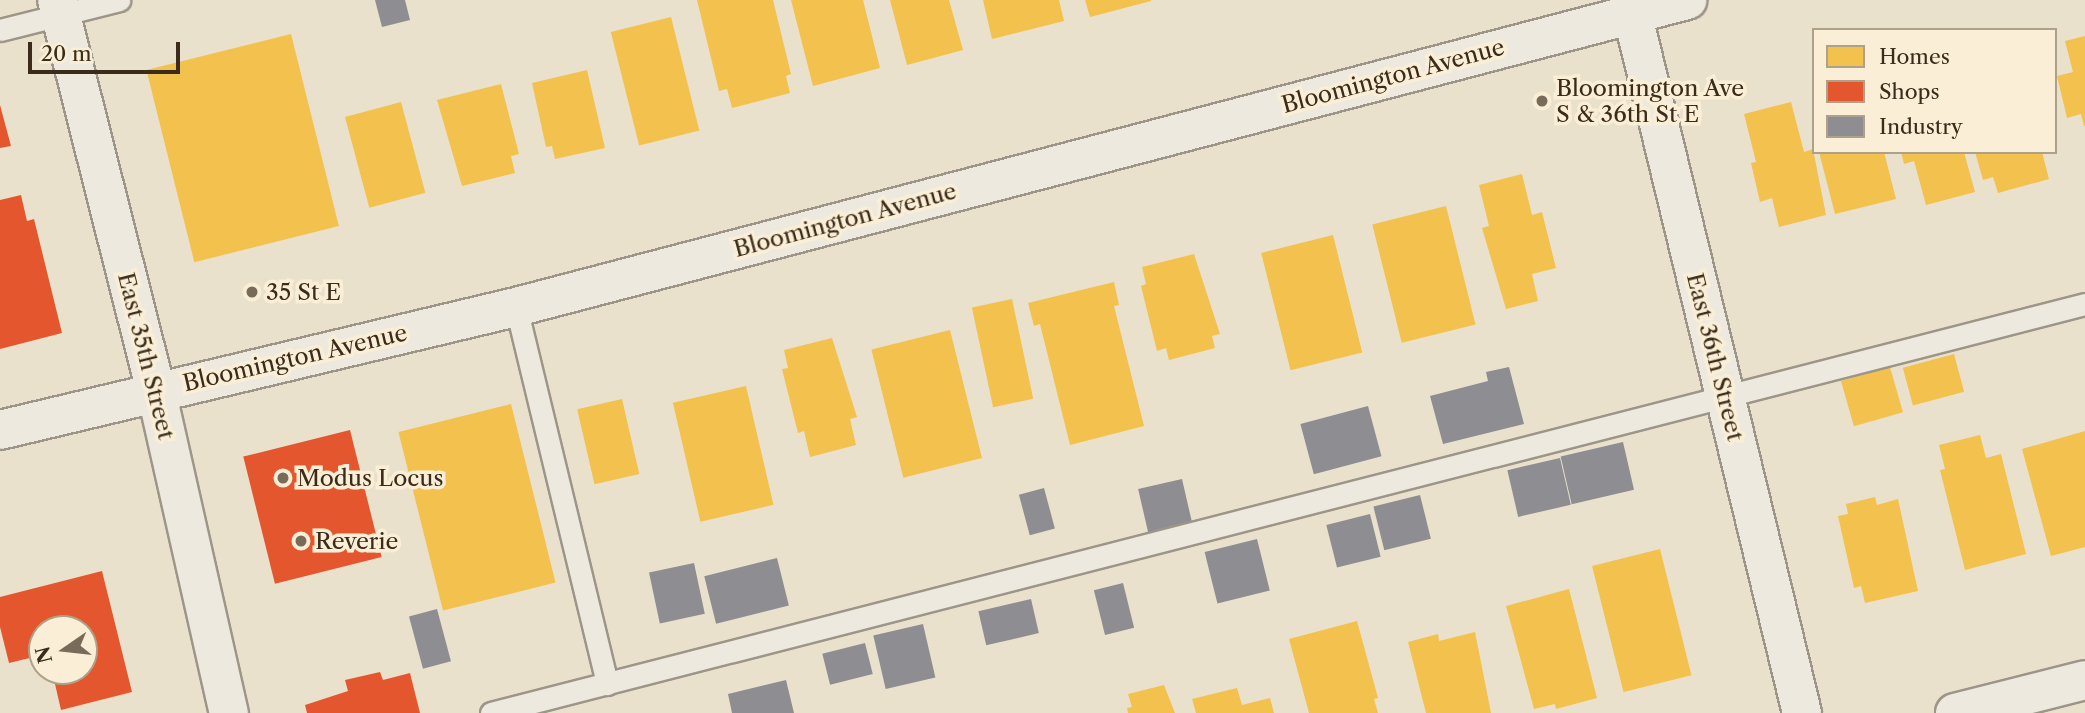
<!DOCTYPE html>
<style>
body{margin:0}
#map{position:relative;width:2085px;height:713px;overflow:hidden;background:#eae1cd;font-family:"Libre Caslon Text",serif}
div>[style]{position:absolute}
.homes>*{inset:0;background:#f2c14e;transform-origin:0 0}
.shops>*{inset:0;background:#e4572e;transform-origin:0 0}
.industry>*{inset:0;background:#8d8d92;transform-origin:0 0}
.roads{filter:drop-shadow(2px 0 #9d9688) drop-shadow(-2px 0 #9d9688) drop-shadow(0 2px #9d9688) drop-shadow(0 -2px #9d9688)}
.service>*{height:21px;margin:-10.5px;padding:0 10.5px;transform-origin:10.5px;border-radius:10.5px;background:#ede9df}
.minor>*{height:38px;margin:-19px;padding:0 19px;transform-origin:19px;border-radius:19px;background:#ede9df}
.tertiary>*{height:38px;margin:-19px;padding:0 19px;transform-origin:19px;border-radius:19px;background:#ede9df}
.dots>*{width:19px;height:19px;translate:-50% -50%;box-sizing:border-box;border:4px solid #faefd6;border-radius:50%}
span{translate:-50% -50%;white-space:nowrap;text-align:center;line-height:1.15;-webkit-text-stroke:7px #faefd6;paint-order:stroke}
.street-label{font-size:23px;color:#3b2b1a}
.poi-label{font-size:23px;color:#3b2b1a}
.left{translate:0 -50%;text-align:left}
.legend{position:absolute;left:1812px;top:28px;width:245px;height:126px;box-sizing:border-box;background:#faefd6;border:2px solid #aea18b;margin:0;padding:9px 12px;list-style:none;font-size:21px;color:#3b2b1a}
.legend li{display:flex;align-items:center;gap:14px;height:35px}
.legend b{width:35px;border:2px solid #aea18b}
.north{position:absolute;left:28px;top:615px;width:70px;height:70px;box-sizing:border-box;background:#faefd6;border:2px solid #aea18b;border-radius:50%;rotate:256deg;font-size:19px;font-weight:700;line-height:28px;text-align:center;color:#3b2b1a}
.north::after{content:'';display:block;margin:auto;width:24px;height:32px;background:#786b59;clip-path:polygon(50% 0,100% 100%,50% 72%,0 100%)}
.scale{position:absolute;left:28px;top:42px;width:152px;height:32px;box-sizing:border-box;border:4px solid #3b2b1a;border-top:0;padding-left:9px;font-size:21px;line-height:24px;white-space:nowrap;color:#3b2b1a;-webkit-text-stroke:5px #faefd6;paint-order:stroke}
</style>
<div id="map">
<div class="homes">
<i style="clip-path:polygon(697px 0,773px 0,791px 74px,786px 76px,790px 93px,732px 108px,727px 89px,719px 91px)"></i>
<i style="clip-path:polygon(791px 0,863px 0,880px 68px,813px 86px)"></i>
<i style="clip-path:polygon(890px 0,949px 0,963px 50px,907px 65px)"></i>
<i style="clip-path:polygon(983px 0,1059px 0,1064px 21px,992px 39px)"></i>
<i style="clip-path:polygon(1085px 0,1151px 0,1151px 1px,1090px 17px)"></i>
<i style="left:671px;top:17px;width:117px;height:62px;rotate:76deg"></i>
<i style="left:291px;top:34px;width:198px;height:149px;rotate:76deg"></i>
<i style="clip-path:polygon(2085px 36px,2085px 126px,2084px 126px,2081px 114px,2067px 118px,2057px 76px,2073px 72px,2065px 41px)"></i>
<i style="clip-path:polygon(587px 70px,605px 148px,555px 159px,552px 146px,546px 147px,532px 83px)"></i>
<i style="clip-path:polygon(501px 84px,519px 154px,511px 156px,515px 173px,462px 186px,437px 100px)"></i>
<i style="left:401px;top:102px;width:94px;height:58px;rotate:75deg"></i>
<i style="clip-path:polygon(1791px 102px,1804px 152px,1813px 149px,1826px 215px,1779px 227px,1772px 198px,1760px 202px,1751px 163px,1756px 162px,1744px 114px)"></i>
<i style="clip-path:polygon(1819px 152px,1884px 152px,1896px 199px,1835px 214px)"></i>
<i style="clip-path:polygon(1901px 152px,1964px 152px,1975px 192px,1926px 205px,1914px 161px,1904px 164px)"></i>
<i style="clip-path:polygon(1975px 152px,2042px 152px,2049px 179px,1998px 193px,1993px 177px,1983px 180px)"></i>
<i style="clip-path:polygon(1522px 174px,1532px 215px,1542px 212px,1556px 268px,1532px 274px,1538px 301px,1506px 309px,1482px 228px,1489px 226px,1479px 185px)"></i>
<i style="left:1446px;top:206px;width:122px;height:76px;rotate:76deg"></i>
<i style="left:1333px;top:235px;width:121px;height:74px;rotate:76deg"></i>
<i style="clip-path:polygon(1194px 254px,1220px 334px,1212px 336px,1215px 348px,1169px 360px,1166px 348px,1157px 351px,1141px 286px,1146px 284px,1142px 267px)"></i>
<i style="clip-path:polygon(1114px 282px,1119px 305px,1114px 306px,1144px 426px,1070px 445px,1040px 324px,1034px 326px,1028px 303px)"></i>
<i style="left:1012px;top:299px;width:102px;height:41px;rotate:78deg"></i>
<i style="left:950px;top:330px;width:132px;height:81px;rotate:76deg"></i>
<i style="clip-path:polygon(832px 338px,857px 417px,850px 419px,856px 445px,810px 457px,804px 431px,798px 433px,782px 369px,788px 368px,784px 350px)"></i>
<i style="left:1954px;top:354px;width:39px;height:53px;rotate:75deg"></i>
<i style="left:1890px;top:367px;width:47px;height:51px;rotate:74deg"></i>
<i style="left:746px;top:386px;width:122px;height:75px;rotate:77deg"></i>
<i style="left:622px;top:399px;width:77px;height:46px;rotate:77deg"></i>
<i style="left:511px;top:404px;width:184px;height:116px;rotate:76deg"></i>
<i style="clip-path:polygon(2085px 431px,2085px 547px,2051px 556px,2022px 449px)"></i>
<i style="clip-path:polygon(1980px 435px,1986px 458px,2001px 454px,2026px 554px,1965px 570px,1940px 470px,1945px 469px,1939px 445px)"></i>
<i style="clip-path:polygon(1875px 497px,1877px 505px,1898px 499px,1918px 591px,1865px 603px,1861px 586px,1854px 588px,1838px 516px,1848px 514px,1846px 504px)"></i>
<i style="left:1660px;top:549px;width:130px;height:70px;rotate:76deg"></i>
<i style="clip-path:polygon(1569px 589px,1597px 698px,1556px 709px,1555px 704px,1534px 709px,1506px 606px)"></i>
<i style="clip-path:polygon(1357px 621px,1378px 698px,1374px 699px,1378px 713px,1309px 713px,1289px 639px)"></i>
<i style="clip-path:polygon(1475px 632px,1491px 713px,1426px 713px,1408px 642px,1438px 634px,1439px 641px)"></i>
<i style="clip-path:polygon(1164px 685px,1175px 713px,1128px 713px,1127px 708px,1132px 707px,1128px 694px)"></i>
<i style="clip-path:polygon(1237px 688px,1242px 705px,1270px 698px,1274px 713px,1196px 713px,1192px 699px)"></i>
</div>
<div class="shops">
<i style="clip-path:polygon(0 105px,11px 146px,0 148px)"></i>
<i style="clip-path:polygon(21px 195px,27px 221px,34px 219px,62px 333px,0 349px,0 200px)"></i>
<i style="left:350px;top:430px;width:131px;height:110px;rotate:76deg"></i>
<i style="clip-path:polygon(102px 571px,132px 692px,61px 710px,52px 671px,84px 671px,84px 629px,42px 629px,42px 655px,9px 663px,0 627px,0 597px)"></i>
<i style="clip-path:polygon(380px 672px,383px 680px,410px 673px,420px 713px,307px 713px,305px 705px,348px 691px,345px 680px)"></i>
</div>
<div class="industry">
<i style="clip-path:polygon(375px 0,405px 0,410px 20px,382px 27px)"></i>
<i style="clip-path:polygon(1509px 367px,1524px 424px,1443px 444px,1430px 396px,1488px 381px,1486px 372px)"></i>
<i style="left:1368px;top:406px;width:52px;height:70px;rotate:75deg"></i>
<i style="left:1623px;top:442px;width:49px;height:64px;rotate:77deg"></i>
<i style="left:1560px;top:458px;width:48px;height:54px;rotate:77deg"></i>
<i style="left:1182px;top:479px;width:45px;height:45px;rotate:77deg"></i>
<i style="left:1044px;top:488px;width:42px;height:26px;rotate:75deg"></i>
<i style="left:1420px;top:495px;width:45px;height:48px;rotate:76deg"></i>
<i style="left:1370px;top:514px;width:44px;height:45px;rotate:76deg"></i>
<i style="left:1257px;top:539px;width:53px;height:54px;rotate:76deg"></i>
<i style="left:777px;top:558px;width:49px;height:75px;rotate:76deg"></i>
<i style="left:694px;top:563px;width:52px;height:46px;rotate:78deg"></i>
<i style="left:1123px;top:583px;width:46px;height:30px;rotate:76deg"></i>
<i style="left:1031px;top:599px;width:35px;height:54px;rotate:77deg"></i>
<i style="left:437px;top:609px;width:54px;height:29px;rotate:75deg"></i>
<i style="left:923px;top:624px;width:55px;height:51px;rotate:77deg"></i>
<i style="left:865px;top:643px;width:32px;height:44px;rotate:76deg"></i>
<i style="clip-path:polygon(786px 680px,794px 713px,732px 713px,728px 694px)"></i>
</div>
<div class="roads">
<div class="service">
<i style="left:0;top:30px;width:123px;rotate:-14.1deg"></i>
<i style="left:516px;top:307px;width:388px;rotate:76.4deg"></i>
<i style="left:491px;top:713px;width:1646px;rotate:-14.39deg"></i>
</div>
<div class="minor">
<i style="left:1629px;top:0;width:734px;rotate:76.36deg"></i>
<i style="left:1955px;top:713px;width:134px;rotate:-14.2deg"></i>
</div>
<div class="tertiary">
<i style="left:57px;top:0;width:402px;rotate:75.8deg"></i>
<i style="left:156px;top:390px;width:331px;rotate:77.3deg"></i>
<i style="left:0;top:430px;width:530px;rotate:-13.41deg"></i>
<i style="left:516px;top:307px;width:1211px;rotate:-14.69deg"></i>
</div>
</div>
<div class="dots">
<i style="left:1542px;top:101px;background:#786b59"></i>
<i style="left:252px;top:292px;background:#786b59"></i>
<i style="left:283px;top:478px;background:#786b59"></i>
<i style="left:301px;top:541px;background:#786b59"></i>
</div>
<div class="street-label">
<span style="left:1393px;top:76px;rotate:-15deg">Bloomington Avenue</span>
<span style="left:845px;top:220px;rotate:-15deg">Bloomington Avenue</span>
<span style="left:146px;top:356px;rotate:76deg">East 35th Street</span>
<span style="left:1715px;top:357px;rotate:76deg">East 36th Street</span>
<span style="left:295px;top:358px;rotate:-13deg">Bloomington Avenue</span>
</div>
<div class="poi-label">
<span class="left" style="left:1556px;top:101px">Bloomington Ave<br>S &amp; 36th St E</span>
<span class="left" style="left:266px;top:292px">35 St E</span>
<span class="left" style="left:297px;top:478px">Modus Locus</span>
<span class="left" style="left:315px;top:541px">Reverie</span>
</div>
<ul class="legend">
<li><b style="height:19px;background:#f2c14e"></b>Homes</li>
<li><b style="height:19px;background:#e4572e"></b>Shops</li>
<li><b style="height:19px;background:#8d8d92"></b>Industry</li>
</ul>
<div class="north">N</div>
<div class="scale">20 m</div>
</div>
